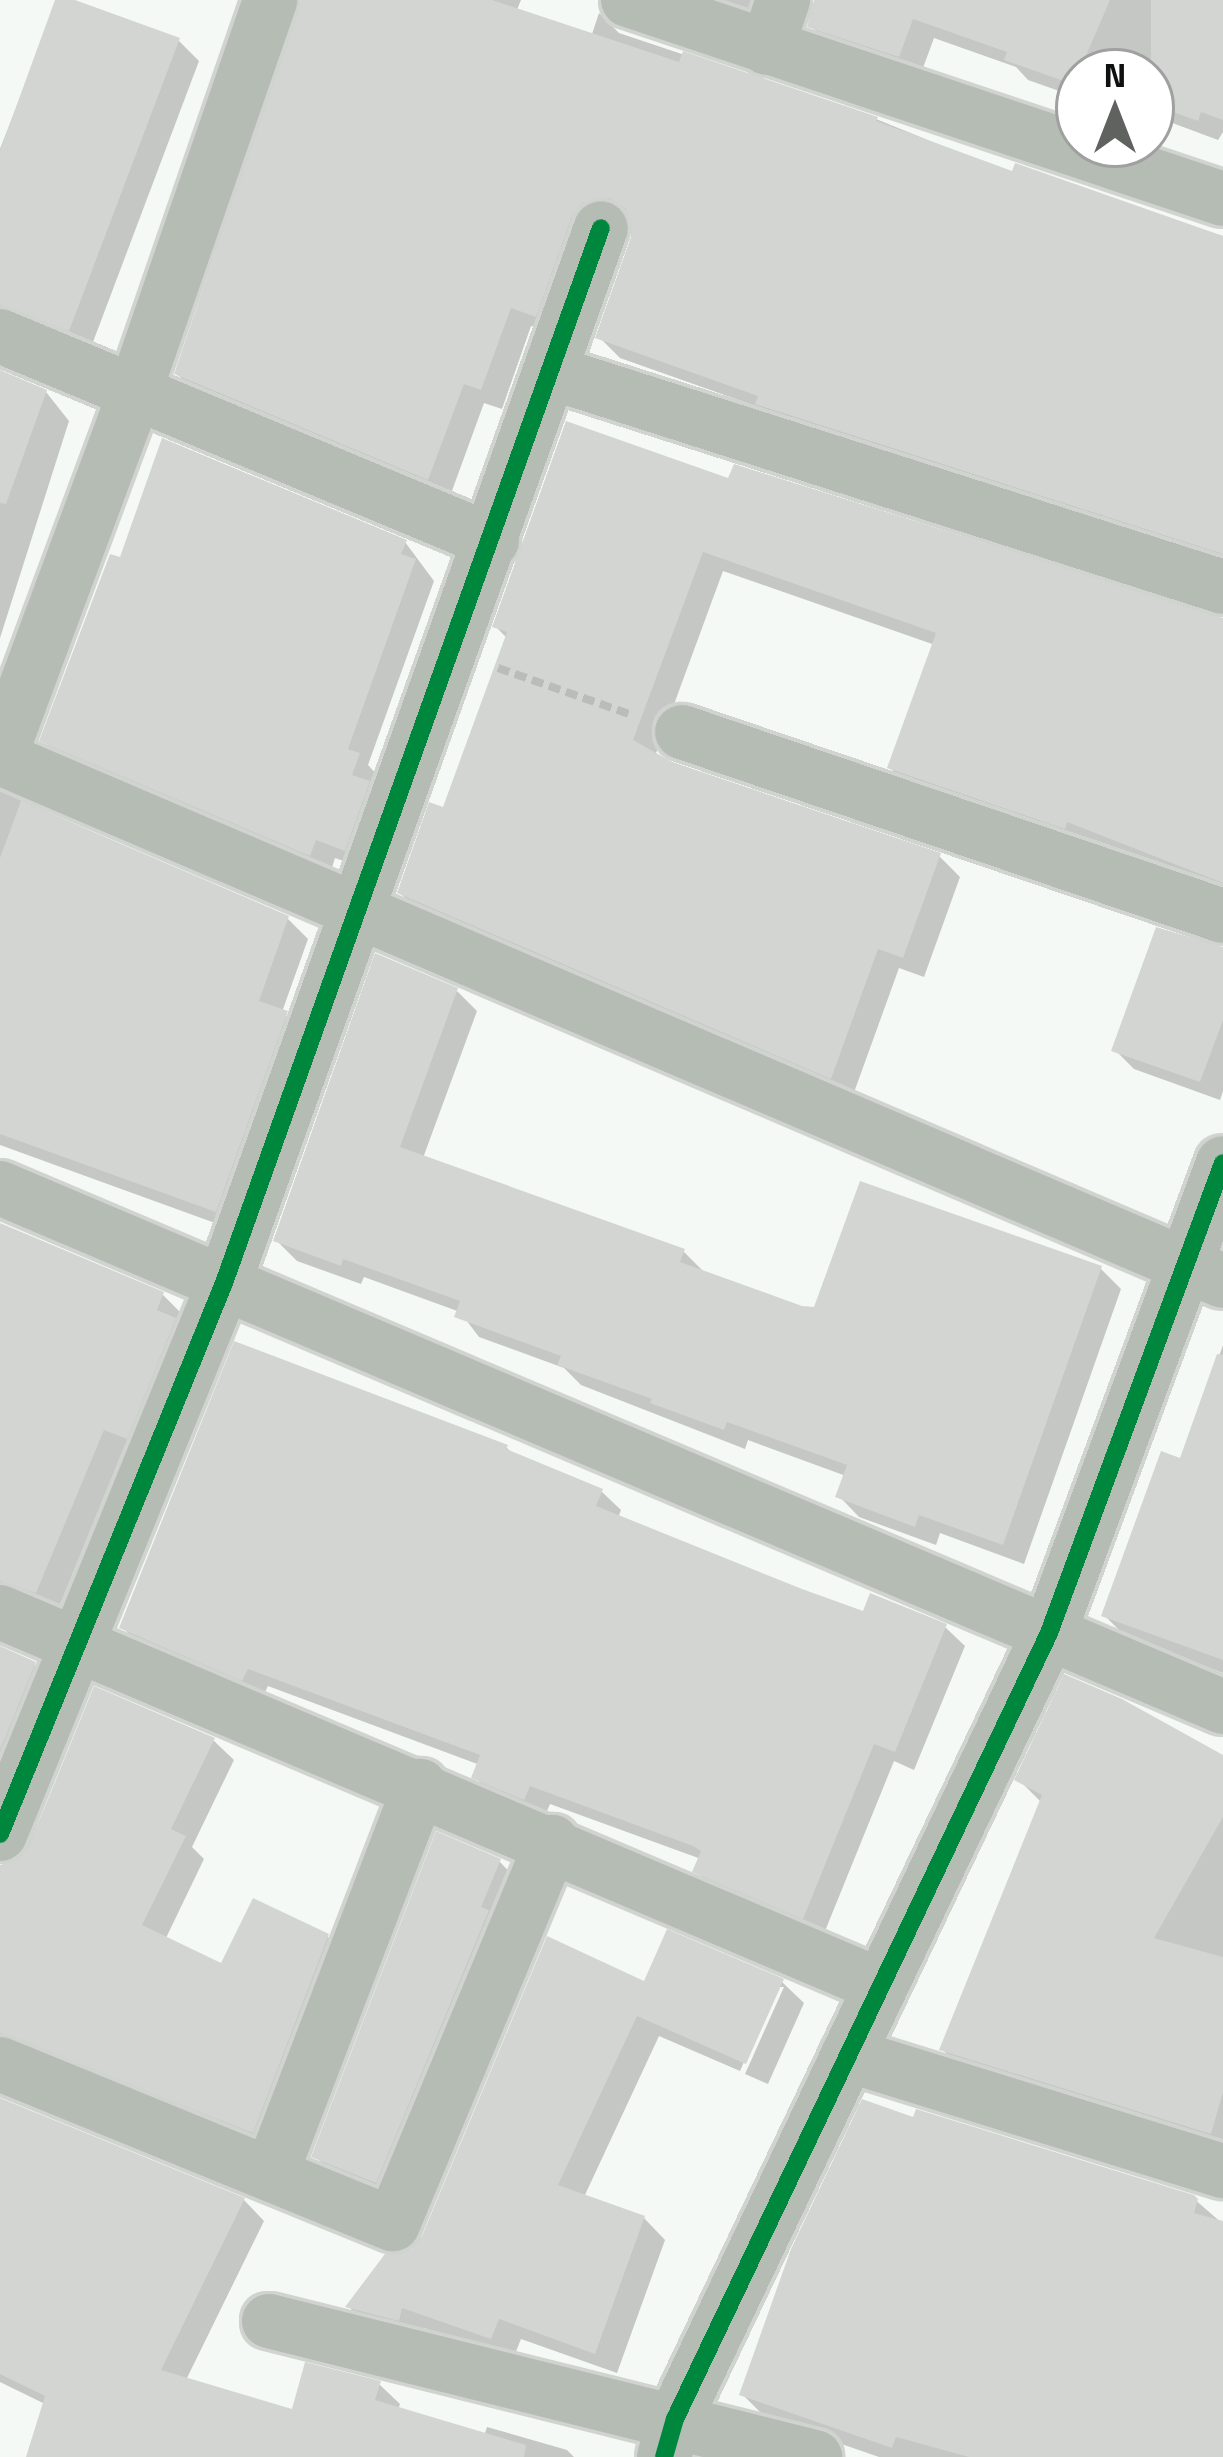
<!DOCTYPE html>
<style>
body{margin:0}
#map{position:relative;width:1223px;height:2457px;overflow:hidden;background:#f5f9f5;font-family:"Titillium Web",sans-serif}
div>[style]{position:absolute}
.shadow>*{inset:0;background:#0003}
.building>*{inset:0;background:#d2d5d2}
.path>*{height:8px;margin-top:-4px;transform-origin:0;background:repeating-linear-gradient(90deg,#b8bdb9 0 12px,transparent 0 18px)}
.roads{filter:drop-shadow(3px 0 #d1d3d1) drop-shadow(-3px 0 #d1d3d1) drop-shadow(0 3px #d1d3d1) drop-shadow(0 -3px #d1d3d1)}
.minor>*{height:54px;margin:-27px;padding:0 27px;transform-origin:27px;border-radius:27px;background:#b4bcb4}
.cycleway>*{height:18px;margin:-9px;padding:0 9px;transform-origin:9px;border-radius:9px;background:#00873e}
span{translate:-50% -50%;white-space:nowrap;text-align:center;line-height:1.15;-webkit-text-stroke:9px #fff;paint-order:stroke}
.north{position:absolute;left:1055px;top:48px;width:120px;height:120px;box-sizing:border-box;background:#fff;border:3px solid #9fa09f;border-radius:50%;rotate:0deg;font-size:33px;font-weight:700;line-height:48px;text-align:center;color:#0f1110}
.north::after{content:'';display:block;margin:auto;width:42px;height:54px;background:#606260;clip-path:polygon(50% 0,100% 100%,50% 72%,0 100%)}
</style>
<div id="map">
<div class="shadow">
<i style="clip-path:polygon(58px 0,178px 40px,199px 61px,90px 350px,0 334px,0 149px)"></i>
<i style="clip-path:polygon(303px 0,521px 0,516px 12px,592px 34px,599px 13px,619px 33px,876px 119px,1014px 175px,1223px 236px,1223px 570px,779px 424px,764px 409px,620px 358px,599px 337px,634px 238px,630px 218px,603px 223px,557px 335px,531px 326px,502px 409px,484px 403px,449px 499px,198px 394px,177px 374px)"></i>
<i style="clip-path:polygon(692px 0,782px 0,769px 26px)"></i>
<i style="clip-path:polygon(815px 0,1223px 0,1223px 132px,1218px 140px,1151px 115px,1151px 72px,1079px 72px,1079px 98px,1028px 80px,1016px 67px,934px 38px,920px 76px,832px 47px,811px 26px)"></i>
<i style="clip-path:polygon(0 371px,46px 392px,69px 421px,0 638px)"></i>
<i style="clip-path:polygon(730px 482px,1223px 620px,1223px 889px,1088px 841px,1086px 848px,911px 788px,890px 768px,935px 645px,723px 571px,655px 756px,939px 856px,960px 877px,924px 977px,899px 968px,852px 1098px,421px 914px,400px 893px,445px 811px,508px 639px,495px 626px)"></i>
<i style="clip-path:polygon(405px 542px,434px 581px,368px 765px,378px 776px,364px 868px,335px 858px,330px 874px,62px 759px,43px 740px)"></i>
<i style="clip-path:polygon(0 791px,287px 918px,308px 939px,282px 1012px,307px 1035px,237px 1231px,0 1145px)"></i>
<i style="clip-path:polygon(1223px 948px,1223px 1091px,1220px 1100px,1134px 1069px,1115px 1050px)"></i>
<i style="clip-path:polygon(457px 991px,477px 1011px,423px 1158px,683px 1251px,704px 1272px,801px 1309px,1100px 1268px,1121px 1289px,1024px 1564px,940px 1533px,936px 1545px,859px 1517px,839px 1496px,846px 1476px,748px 1440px,745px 1449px,581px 1385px,564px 1368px,479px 1337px,460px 1312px,364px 1277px,361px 1284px,297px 1261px,276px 1240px)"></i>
<i style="clip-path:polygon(0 1227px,163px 1295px,183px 1315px,147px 1457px,124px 1448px,57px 1612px,0 1609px)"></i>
<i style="clip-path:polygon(1223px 1345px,1223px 1673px,1126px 1637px,1104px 1615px,1181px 1462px)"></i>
<i style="clip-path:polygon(506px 1447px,515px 1456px,601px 1491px,621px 1510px,618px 1518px,864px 1614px,945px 1627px,965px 1646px,914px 1770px,894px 1761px,823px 1936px,715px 1890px,696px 1871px,701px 1859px,550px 1804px,544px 1818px,494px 1797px,475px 1777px,480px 1765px,268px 1686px,262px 1698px,142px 1647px,122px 1627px)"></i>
<i style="clip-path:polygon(0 1647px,34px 1664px,55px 1684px,0 1819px)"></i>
<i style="clip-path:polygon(96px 1690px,213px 1740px,234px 1760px,192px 1847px,204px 1859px,165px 1940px,222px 1967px,328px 1937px,348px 1957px,274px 2151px,0 2060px,0 1867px,22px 1860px)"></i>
<i style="clip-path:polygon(1223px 1758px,1223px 2151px,965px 2072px,943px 2050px,1040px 1801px,1018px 1779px)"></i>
<i style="clip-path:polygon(499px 1861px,523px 1886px,400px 2205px,339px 2180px,315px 2156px)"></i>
<i style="clip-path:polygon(782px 1982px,804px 2003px,768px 2084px,745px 2074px,784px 1987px,777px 1987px,740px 2071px,659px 2036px,584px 2197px,644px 2218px,665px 2240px,617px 2373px,521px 2339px,513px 2359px,424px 2328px,420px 2341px,370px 2328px,349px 2307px,413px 2252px,646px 1985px)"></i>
<i style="clip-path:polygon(0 2101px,244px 2200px,264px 2221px,186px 2380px,294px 2412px,379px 2384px,400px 2404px,398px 2410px,484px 2436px,487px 2427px,567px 2450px,574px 2457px,29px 2457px,45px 2404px,0 2382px)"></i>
<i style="clip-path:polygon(1193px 2198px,1223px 2224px,1223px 2457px,879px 2457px,766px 2418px,742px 2394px)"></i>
</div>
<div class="building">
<i style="clip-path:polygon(55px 0,75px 0,180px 38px,69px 331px,0 305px,0 151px)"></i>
<i style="clip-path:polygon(301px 0,492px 0,679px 62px,683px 51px,878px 117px,876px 121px,1012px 171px,1015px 163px,1223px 236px,1223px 554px,755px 404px,758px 396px,595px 338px,631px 237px,626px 209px,610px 198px,582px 203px,572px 216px,536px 317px,511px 308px,481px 390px,464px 384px,428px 480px,174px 374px)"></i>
<i style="clip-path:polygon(814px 0,1110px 0,1079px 72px,1078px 86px,1004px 60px,1007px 52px,913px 19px,899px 57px,807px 27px)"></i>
<i style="clip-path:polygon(1151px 0,1223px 0,1223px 120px,1201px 112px,1198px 121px,1151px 104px)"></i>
<i style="clip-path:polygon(0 370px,47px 390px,6px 504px,0 503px)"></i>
<i style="clip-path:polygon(566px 421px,728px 478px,734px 464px,1223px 618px,1223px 883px,1067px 822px,1065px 829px,887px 768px,936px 633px,703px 552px,633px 740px,672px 762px,941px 853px,903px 958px,878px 949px,831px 1079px,397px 893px,429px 802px,443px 807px,507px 632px,492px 627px)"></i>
<i style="clip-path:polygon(162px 438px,407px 540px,401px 554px,416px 559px,348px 749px,360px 753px,352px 775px,370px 781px,345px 851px,316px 840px,310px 856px,39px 741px,110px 554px,120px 557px)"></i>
<i style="clip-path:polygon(21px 801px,289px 916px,259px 1001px,288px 1011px,216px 1212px,0 1134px,0 858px)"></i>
<i style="clip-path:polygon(1156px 927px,1223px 947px,1223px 1020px,1200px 1082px,1111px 1051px)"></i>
<i style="clip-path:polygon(375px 953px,458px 988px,400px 1147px,685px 1249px,680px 1262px,802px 1306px,814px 1307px,860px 1181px,1102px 1266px,1003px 1545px,919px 1515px,915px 1527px,835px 1497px,847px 1465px,727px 1422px,724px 1430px,650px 1403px,652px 1399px,557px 1365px,561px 1356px,454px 1317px,460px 1301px,343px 1259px,341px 1266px,273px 1241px)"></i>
<i style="clip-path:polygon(0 1223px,164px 1292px,157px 1310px,176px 1318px,127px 1439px,104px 1430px,36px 1593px,0 1581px)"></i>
<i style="clip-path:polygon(234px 1341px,508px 1445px,506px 1449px,603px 1489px,596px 1506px,802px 1589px,863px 1611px,870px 1593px,947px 1624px,895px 1752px,874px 1744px,803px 1919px,692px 1872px,701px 1851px,693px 1846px,530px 1786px,524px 1800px,471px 1778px,480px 1755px,248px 1669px,242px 1681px,119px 1628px)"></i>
<i style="clip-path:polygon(1217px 1354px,1223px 1355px,1223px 1660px,1101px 1616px,1161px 1451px,1180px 1458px)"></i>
<i style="clip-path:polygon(0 1646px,36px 1662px,0 1750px)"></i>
<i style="clip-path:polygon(1064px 1674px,1122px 1699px,1223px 1755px,1223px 1817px,1154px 1938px,1223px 1957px,1223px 2092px,1211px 2134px,939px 2050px,1042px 1795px,1014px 1780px)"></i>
<i style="clip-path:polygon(94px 1686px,215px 1738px,171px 1829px,186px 1836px,142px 1925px,221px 1963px,253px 1898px,329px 1934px,253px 2133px,0 2033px,0 1865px,18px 1859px,29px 1846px)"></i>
<i style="clip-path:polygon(436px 1831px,501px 1859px,481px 1907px,489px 1910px,376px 2183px,311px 2157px)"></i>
<i style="clip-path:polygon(667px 1929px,784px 1979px,746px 2064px,637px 2016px,558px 2185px,645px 2216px,595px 2354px,499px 2319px,491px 2339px,402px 2308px,399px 2321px,345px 2307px,385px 2254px,411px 2250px,422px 2236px,547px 1936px,644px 1981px)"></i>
<i style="clip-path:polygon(0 2098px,245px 2198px,161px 2370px,292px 2409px,305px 2362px,381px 2381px,375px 2400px,526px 2445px,524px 2457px,26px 2457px,45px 2396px,0 2374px)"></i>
<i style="clip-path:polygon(862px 2099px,913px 2117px,916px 2109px,1194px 2195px,1198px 2199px,1194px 2213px,1223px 2221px,1223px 2457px,969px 2457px,896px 2437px,892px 2448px,739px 2395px,791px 2249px)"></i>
</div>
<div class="path">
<i style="left:498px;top:668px;width:142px;rotate:19.3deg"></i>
</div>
<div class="roads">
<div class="minor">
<i style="left:628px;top:0;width:627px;rotate:18.49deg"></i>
<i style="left:767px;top:48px;width:51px;rotate:-71.6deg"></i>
<i style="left:0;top:336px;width:533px;rotate:22.62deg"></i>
<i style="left:553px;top:373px;width:703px;rotate:17.71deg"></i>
<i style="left:682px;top:732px;width:571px;rotate:18.78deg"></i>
<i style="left:0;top:756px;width:362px;rotate:-69.6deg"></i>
<i style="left:126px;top:417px;width:441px;rotate:-70.9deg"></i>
<i style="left:0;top:758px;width:1330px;rotate:23.15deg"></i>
<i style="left:0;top:1188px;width:1329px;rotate:22.99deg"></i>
<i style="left:0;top:1612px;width:957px;rotate:23deg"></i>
<i style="left:0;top:1834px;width:595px;rotate:-67.88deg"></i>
<i style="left:224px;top:1283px;width:1120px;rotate:-70.34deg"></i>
<i style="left:848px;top:2055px;width:393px;rotate:17.2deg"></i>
<i style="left:0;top:2064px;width:424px;rotate:22.2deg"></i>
<i style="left:393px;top:2224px;width:414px;rotate:-67.4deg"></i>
<i style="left:271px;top:2174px;width:416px;rotate:-69deg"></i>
<i style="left:269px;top:2321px;width:563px;rotate:13.99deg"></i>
<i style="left:664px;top:2457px;width:40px;rotate:-74deg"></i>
<i style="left:675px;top:2419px;width:870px;rotate:-64.55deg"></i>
<i style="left:1049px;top:1633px;width:501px;rotate:-69.68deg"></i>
</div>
</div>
<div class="cycleway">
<i style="left:0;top:1834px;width:595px;rotate:-67.88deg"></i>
<i style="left:224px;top:1283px;width:1120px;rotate:-70.34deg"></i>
<i style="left:664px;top:2457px;width:40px;rotate:-74deg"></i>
<i style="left:675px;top:2419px;width:870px;rotate:-64.55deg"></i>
<i style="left:1049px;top:1633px;width:501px;rotate:-69.68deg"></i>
</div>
<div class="north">N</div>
</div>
